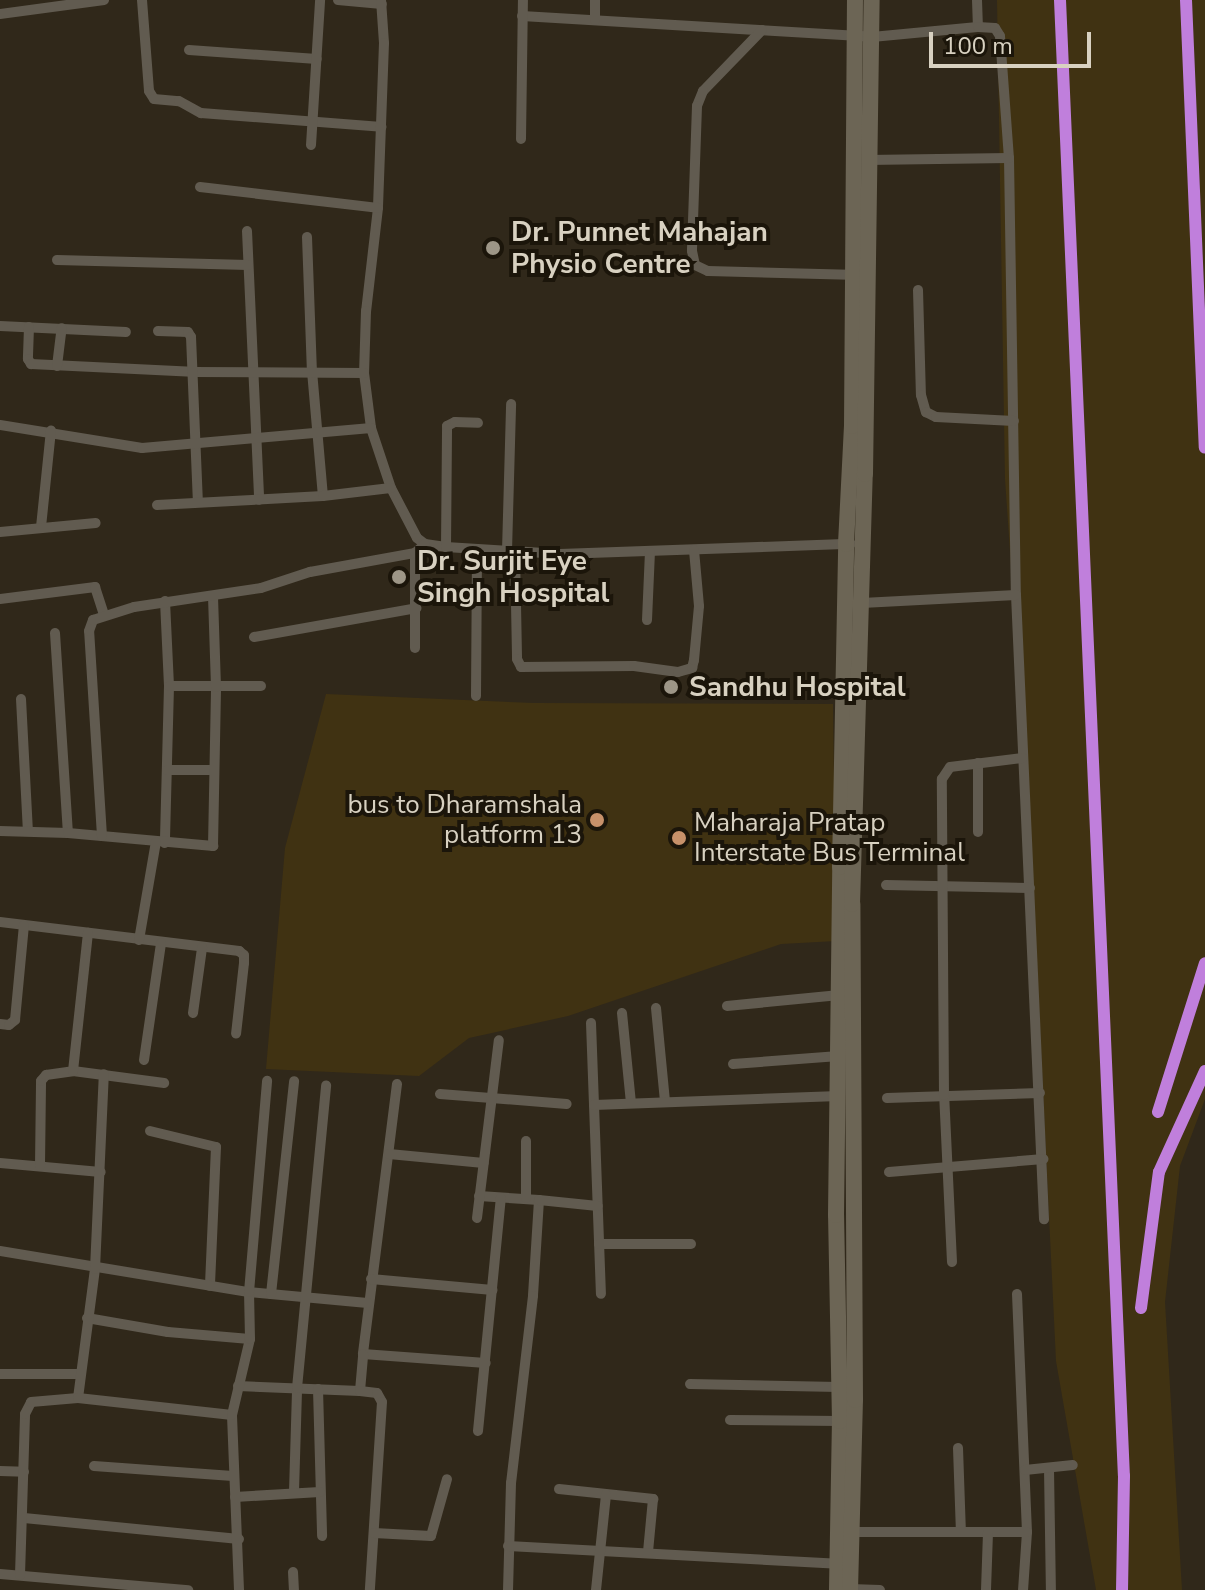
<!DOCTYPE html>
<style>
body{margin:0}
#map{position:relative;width:1205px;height:1590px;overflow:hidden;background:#30281a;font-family:"Nunito Sans",sans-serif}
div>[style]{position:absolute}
.built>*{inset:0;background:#403212}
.minor>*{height:10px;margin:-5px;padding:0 5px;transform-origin:5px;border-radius:5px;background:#615b50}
.primary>*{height:16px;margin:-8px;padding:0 8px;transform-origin:8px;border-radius:8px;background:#6c6555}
.rail-1>*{height:12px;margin:-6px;padding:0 6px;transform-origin:6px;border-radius:6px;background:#c07fdc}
.dots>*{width:22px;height:22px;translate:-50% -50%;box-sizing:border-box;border:4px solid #1b150a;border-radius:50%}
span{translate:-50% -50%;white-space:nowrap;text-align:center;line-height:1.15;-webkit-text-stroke:8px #1b150a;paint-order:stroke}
.bus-label{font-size:26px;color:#d8d1c1}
.right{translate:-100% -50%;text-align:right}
.left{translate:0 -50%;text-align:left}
.poi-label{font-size:28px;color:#d8d1c1;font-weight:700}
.scale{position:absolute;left:929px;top:32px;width:162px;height:36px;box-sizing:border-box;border:4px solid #d8d1c1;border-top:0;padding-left:10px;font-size:24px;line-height:28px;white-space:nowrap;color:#d8d1c1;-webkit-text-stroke:6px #1b150a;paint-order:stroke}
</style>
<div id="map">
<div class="built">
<i style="clip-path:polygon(997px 0,1205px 0,1205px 1099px,1180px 1166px,1165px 1302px,1182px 1590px,1096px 1590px,1056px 1361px,1033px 883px,1005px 479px)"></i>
<i style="clip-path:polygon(326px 694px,533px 703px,833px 704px,836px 941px,781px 944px,568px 1016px,469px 1038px,419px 1076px,266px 1069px,285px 848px)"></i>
</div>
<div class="minor">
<i style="left:142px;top:0;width:91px;rotate:85.6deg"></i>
<i style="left:149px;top:91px;width:9px;rotate:58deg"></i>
<i style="left:154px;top:99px;width:25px;rotate:5deg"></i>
<i style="left:179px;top:101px;width:25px;rotate:29deg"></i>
<i style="left:201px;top:113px;width:181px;rotate:4.4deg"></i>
<i style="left:338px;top:0;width:44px;rotate:5.2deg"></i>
<i style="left:381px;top:0;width:43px;rotate:86deg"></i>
<i style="left:384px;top:43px;width:165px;rotate:92.1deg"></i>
<i style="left:378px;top:208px;width:104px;rotate:96.6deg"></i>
<i style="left:366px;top:311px;width:62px;rotate:91.8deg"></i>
<i style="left:364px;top:373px;width:55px;rotate:82.7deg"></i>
<i style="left:371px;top:428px;width:63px;rotate:71.6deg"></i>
<i style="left:391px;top:488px;width:56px;rotate:62.5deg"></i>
<i style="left:417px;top:538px;width:10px;rotate:37deg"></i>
<i style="left:425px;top:544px;width:21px;rotate:8deg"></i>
<i style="left:446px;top:547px;width:114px;rotate:3.5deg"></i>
<i style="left:560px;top:554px;width:291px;rotate:-2deg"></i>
<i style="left:977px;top:0;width:27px;rotate:88deg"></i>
<i style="left:0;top:14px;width:105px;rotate:-7.7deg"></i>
<i style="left:522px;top:16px;width:351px;rotate:3.4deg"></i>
<i style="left:872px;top:37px;width:106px;rotate:-5.4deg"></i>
<i style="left:978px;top:27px;width:17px;rotate:3deg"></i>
<i style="left:995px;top:28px;width:9px;rotate:58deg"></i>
<i style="left:1000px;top:36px;width:122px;rotate:85.8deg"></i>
<i style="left:1009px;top:158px;width:437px;rotate:89.1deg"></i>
<i style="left:1016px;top:595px;width:625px;rotate:87.43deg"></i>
<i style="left:595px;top:20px;width:20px;rotate:-90deg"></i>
<i style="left:762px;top:30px;width:85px;rotate:134deg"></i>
<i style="left:703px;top:91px;width:16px;rotate:112deg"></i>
<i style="left:697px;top:106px;width:145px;rotate:92deg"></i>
<i style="left:692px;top:251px;width:14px;rotate:78deg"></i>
<i style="left:695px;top:265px;width:14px;rotate:25deg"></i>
<i style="left:708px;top:271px;width:151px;rotate:1.5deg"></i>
<i style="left:189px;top:50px;width:128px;rotate:4deg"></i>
<i style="left:521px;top:139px;width:139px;rotate:-89.2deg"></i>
<i style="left:311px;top:145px;width:145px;rotate:-86.4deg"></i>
<i style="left:867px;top:160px;width:142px;rotate:-0.8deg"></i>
<i style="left:200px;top:187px;width:179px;rotate:6.7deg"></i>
<i style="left:247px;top:231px;width:269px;rotate:87.4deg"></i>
<i style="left:307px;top:237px;width:134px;rotate:87.9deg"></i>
<i style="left:312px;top:371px;width:125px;rotate:85deg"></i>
<i style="left:57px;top:260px;width:191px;rotate:1.5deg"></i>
<i style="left:918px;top:290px;width:105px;rotate:88.4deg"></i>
<i style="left:921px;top:395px;width:18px;rotate:74deg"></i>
<i style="left:926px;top:412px;width:11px;rotate:27deg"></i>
<i style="left:936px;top:417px;width:78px;rotate:2.9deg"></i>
<i style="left:0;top:326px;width:126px;rotate:2.7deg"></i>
<i style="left:29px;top:327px;width:32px;rotate:92deg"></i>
<i style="left:28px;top:359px;width:6px;rotate:59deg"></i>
<i style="left:31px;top:364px;width:161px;rotate:2.8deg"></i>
<i style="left:192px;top:372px;width:172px;rotate:0.3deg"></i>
<i style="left:158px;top:331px;width:30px;rotate:2deg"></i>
<i style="left:188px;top:332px;width:6px;rotate:59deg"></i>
<i style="left:191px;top:337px;width:164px;rotate:87.6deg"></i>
<i style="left:57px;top:366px;width:38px;rotate:-83deg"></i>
<i style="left:0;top:425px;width:144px;rotate:9.2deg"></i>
<i style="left:142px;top:448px;width:230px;rotate:-5deg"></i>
<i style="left:157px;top:505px;width:166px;rotate:-3.1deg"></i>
<i style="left:323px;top:496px;width:68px;rotate:-6.7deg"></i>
<i style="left:41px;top:527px;width:97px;rotate:-84.1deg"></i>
<i style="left:0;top:532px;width:96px;rotate:-5.4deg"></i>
<i style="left:446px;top:547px;width:121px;rotate:-89.5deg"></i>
<i style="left:447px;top:426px;width:9px;rotate:-27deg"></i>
<i style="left:455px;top:422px;width:23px;rotate:2deg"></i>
<i style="left:507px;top:551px;width:147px;rotate:-88.4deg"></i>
<i style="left:515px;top:552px;width:107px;rotate:88.9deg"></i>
<i style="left:517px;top:659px;width:9px;rotate:63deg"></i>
<i style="left:521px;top:667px;width:113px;rotate:-0.5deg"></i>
<i style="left:634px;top:666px;width:44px;rotate:7.8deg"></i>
<i style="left:678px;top:672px;width:15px;rotate:-16deg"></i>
<i style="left:692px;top:668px;width:8px;rotate:-76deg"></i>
<i style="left:694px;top:660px;width:54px;rotate:-84.7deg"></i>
<i style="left:699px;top:606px;width:56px;rotate:-95.1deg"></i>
<i style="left:0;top:599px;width:96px;rotate:-7.2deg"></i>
<i style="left:95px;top:587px;width:29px;rotate:72deg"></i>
<i style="left:165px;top:601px;width:85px;rotate:87.3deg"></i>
<i style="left:169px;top:686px;width:157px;rotate:91.5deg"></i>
<i style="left:862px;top:603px;width:154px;rotate:-3deg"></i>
<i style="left:647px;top:620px;width:68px;rotate:-87.5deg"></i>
<i style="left:55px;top:633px;width:200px;rotate:86.3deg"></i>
<i style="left:254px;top:637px;width:165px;rotate:-10.1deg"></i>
<i style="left:415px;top:648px;width:95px;rotate:-90deg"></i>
<i style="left:169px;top:686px;width:92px"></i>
<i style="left:476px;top:696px;width:147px;rotate:-89.6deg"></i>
<i style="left:21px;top:699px;width:132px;rotate:87deg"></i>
<i style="left:167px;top:770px;width:47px"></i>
<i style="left:0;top:831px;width:68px;rotate:1.7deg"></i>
<i style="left:68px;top:833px;width:146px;rotate:5.1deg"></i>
<i style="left:213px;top:846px;width:159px;rotate:-88.9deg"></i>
<i style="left:216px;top:687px;width:91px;rotate:-91.9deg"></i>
<i style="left:978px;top:832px;width:69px;rotate:-90deg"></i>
<i style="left:102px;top:836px;width:205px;rotate:-93.6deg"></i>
<i style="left:89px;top:631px;width:12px;rotate:-70deg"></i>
<i style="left:93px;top:620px;width:43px;rotate:-17.6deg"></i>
<i style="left:134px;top:607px;width:128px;rotate:-8.5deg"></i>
<i style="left:261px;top:588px;width:52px;rotate:-18.1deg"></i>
<i style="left:310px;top:572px;width:107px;rotate:-10.3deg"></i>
<i style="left:415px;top:553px;width:13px;rotate:-42deg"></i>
<i style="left:886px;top:885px;width:144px;rotate:1.2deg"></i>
<i style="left:0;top:922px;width:241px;rotate:6.9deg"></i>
<i style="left:239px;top:951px;width:6px;rotate:39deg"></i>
<i style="left:244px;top:955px;width:8px;rotate:90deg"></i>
<i style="left:244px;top:963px;width:71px;rotate:96.4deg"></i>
<i style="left:139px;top:940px;width:99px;rotate:-80.2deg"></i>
<i style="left:727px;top:1006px;width:113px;rotate:-5.6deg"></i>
<i style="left:656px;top:1008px;width:94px;rotate:84.5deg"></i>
<i style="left:193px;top:1013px;width:66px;rotate:-82.1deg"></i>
<i style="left:622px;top:1013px;width:90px;rotate:84.3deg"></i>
<i style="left:591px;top:1023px;width:271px;rotate:87.9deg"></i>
<i style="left:0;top:1024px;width:9px;rotate:6deg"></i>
<i style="left:9px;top:1025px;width:8px;rotate:-40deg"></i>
<i style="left:15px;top:1020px;width:95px;rotate:-84.6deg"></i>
<i style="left:144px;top:1060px;width:118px;rotate:-81.7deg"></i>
<i style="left:733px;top:1064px;width:106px;rotate:-4.3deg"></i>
<i style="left:73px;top:1071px;width:92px;rotate:7.5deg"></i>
<i style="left:397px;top:1084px;width:272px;rotate:97.2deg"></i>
<i style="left:363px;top:1354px;width:123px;rotate:4.2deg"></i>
<i style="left:440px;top:1094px;width:127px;rotate:4.5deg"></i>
<i style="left:887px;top:1098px;width:153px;rotate:-1.9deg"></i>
<i style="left:594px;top:1105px;width:245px;rotate:-2.1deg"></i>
<i style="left:150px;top:1131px;width:68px;rotate:13.6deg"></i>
<i style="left:216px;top:1147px;width:139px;rotate:92.5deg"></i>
<i style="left:389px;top:1154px;width:95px;rotate:5.4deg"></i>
<i style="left:0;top:1163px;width:101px;rotate:5.1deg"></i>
<i style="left:40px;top:1166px;width:85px;rotate:-89.3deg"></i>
<i style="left:41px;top:1081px;width:8px;rotate:-50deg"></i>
<i style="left:46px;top:1075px;width:27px;rotate:-8deg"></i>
<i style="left:73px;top:1071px;width:139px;rotate:-83.8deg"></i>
<i style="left:889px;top:1172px;width:155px;rotate:-4.8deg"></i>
<i style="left:479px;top:1196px;width:60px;rotate:3.8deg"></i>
<i style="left:539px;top:1200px;width:96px;rotate:93.6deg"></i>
<i style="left:533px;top:1296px;width:188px;rotate:96.7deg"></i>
<i style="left:511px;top:1483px;width:107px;rotate:91.6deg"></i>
<i style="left:526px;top:1198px;width:57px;rotate:-90deg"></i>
<i style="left:539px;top:1200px;width:59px;rotate:5.8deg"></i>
<i style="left:477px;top:1218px;width:179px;rotate:-83deg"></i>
<i style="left:599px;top:1244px;width:92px"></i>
<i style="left:0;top:1251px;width:252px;rotate:9.4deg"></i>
<i style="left:249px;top:1292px;width:119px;rotate:5.3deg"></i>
<i style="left:952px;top:1262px;width:167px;rotate:-92.7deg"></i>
<i style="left:944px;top:1095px;width:316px;rotate:-90.4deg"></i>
<i style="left:942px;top:779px;width:14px;rotate:-56deg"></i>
<i style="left:950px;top:767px;width:73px;rotate:-7.1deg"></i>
<i style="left:371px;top:1279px;width:122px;rotate:5.2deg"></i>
<i style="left:271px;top:1294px;width:214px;rotate:-83.8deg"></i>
<i style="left:1017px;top:1294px;width:238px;rotate:87.6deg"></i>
<i style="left:1027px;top:1532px;width:58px;rotate:93.9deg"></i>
<i style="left:87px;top:1318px;width:82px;rotate:9.8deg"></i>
<i style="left:168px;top:1332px;width:82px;rotate:4.9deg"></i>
<i style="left:0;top:1374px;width:80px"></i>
<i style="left:690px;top:1384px;width:149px;rotate:1.2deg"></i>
<i style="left:238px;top:1386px;width:122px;rotate:2.3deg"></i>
<i style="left:360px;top:1391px;width:37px;rotate:-85deg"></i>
<i style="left:318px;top:1389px;width:147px;rotate:88.4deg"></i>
<i style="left:360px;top:1391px;width:17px;rotate:7deg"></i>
<i style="left:377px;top:1393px;width:10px;rotate:61deg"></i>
<i style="left:382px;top:1402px;width:188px;rotate:93.7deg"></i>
<i style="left:78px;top:1398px;width:130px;rotate:-82.5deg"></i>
<i style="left:95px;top:1269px;width:195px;rotate:-87.4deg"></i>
<i style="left:730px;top:1420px;width:110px;rotate:0.5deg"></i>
<i style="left:478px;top:1431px;width:234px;rotate:-84.4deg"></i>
<i style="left:958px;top:1448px;width:84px;rotate:88deg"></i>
<i style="left:94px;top:1466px;width:139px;rotate:4.1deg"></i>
<i style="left:1049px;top:1469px;width:121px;rotate:89.1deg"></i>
<i style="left:1025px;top:1470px;width:48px;rotate:-5.9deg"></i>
<i style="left:0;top:1471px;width:24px;rotate:2deg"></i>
<i style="left:559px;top:1489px;width:95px;rotate:6.1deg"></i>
<i style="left:653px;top:1499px;width:53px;rotate:95.4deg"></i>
<i style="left:294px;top:1492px;width:104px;rotate:-88.3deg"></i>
<i style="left:297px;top:1388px;width:304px;rotate:-84.5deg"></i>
<i style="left:235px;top:1497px;width:85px;rotate:-3.4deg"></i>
<i style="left:24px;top:1518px;width:216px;rotate:5.6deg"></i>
<i style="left:850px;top:1532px;width:177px"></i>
<i style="left:374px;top:1533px;width:57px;rotate:3deg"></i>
<i style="left:431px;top:1536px;width:59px;rotate:-74.3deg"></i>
<i style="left:508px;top:1546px;width:330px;rotate:3.1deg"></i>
<i style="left:293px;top:1572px;width:18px;rotate:87deg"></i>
<i style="left:0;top:1574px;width:189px;rotate:4.9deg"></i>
<i style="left:20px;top:1575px;width:161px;rotate:-88.2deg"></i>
<i style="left:25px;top:1414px;width:13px;rotate:-63deg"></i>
<i style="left:31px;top:1402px;width:47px;rotate:-4.9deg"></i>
<i style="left:78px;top:1398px;width:155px;rotate:6.3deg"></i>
<i style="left:850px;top:1589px;width:30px;rotate:2deg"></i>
<i style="left:239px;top:1590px;width:175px;rotate:-92.3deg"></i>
<i style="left:232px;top:1415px;width:78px;rotate:-76.7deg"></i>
<i style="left:250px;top:1339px;width:47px;rotate:-91.2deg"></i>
<i style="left:249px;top:1292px;width:212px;rotate:-85.1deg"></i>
<i style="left:596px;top:1590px;width:96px;rotate:-84deg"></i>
<i style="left:986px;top:1590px;width:58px;rotate:-88deg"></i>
</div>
<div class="primary">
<i style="left:837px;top:1590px;width:169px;rotate:-89deg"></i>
<i style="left:840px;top:1421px;width:206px;rotate:-91.1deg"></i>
<i style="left:836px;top:1215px;width:348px;rotate:-89.3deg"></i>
<i style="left:840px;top:867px;width:323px;rotate:-88.9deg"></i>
<i style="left:846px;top:544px;width:118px;rotate:-87.1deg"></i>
<i style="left:852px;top:426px;width:426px;rotate:-89.6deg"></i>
<i style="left:850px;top:1590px;width:190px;rotate:-88.5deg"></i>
<i style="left:855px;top:1400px;width:496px;rotate:-90.3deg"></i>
<i style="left:852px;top:904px;width:430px;rotate:-88.3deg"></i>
<i style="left:865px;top:474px;width:474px;rotate:-89.2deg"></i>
</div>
<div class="rail-1">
<i style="left:1060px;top:0;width:1477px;rotate:87.52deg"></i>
<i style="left:1124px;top:1476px;width:114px;rotate:91deg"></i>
<i style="left:1186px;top:0;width:448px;rotate:87.6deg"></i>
<i style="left:1158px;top:1112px;width:156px;rotate:-72.5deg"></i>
<i style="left:1141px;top:1308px;width:137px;rotate:-82.5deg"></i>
<i style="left:1159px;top:1172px;width:111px;rotate:-65.5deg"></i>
</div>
<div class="dots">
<i style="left:493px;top:248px;background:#9d9687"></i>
<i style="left:399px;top:577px;background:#9d9687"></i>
<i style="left:671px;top:687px;background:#9d9687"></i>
<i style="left:597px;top:820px;background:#c7916a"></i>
<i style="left:679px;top:838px;background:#c7916a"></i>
</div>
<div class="bus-label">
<span class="right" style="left:582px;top:820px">bus to Dharamshala<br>platform 13</span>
<span class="left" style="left:694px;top:838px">Maharaja Pratap<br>Interstate Bus Terminal</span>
</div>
<div class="poi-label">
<span class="left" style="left:511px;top:248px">Dr. Punnet Mahajan<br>Physio Centre</span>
<span class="left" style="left:417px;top:577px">Dr. Surjit Eye<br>Singh Hospital</span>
<span class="left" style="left:689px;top:687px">Sandhu Hospital</span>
</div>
<div class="scale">100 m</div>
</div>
